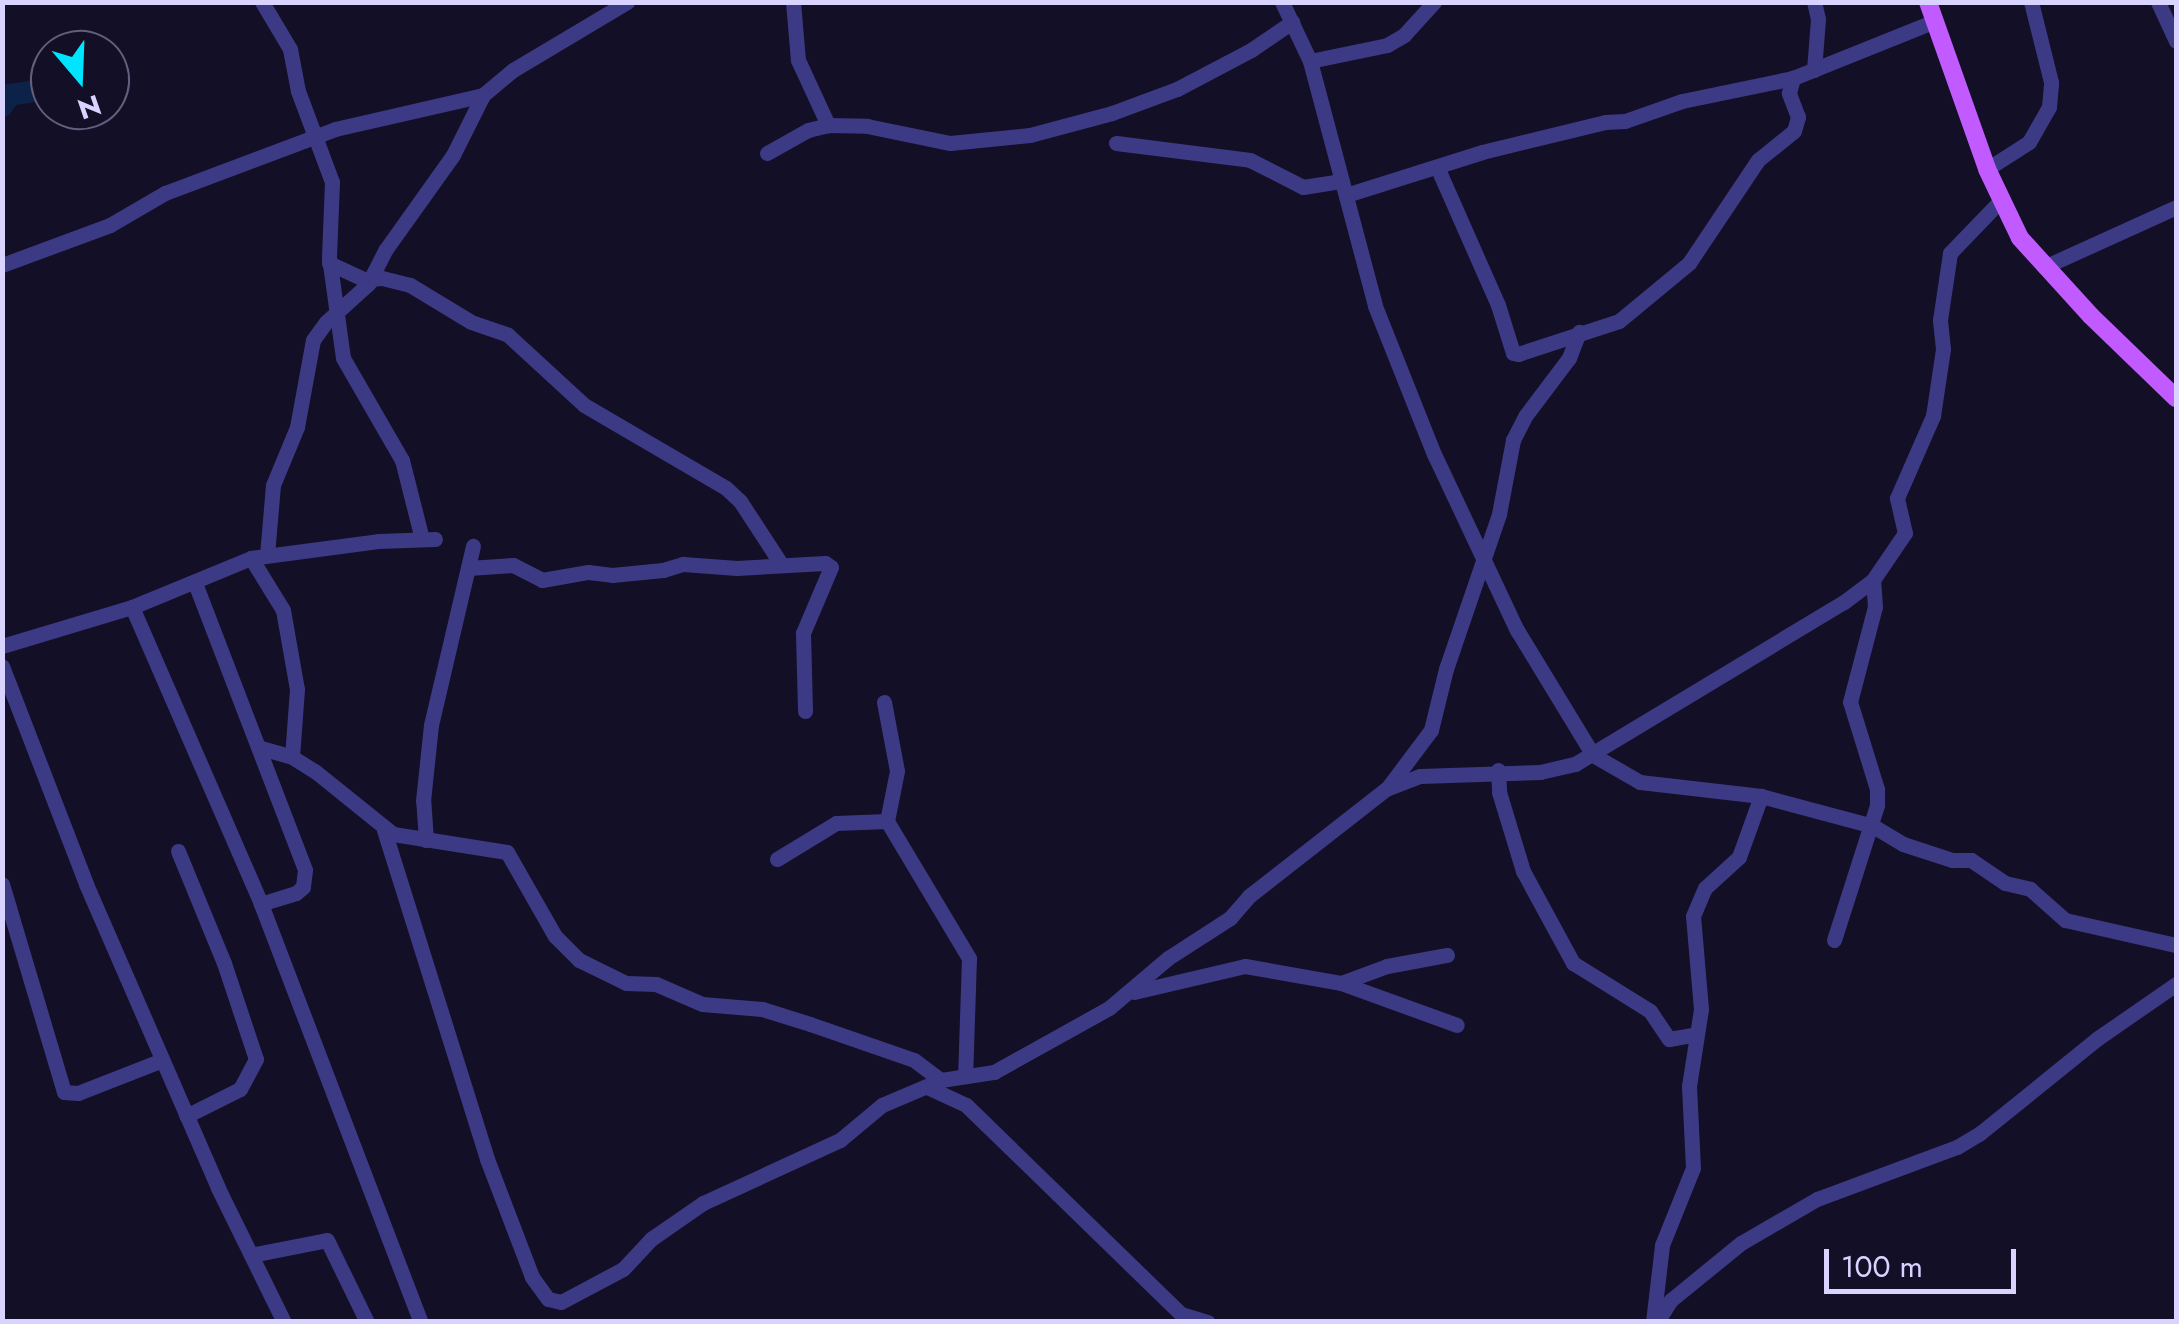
<!DOCTYPE html>
<style>
body{margin:0}
#map{position:relative;width:2179px;height:1324px;overflow:hidden;background:#130f26;font-family:Jost,sans-serif}
div>[style]{position:absolute}
.river>*{height:22px;margin:-11px;padding:0 11px;transform-origin:11px;border-radius:11px;background:#0c2248}
.minor>*{height:15px;margin:-7.5px;padding:0 7.5px;transform-origin:7.5px;border-radius:7.5px;background:#3d3a85}
.major>*{height:18px;margin:-9px;padding:0 9px;transform-origin:9px;border-radius:9px;background:#c25bff}
span{translate:-50% -50%;white-space:nowrap;text-align:center;line-height:1.15;-webkit-text-stroke:9px #130f26;paint-order:stroke}
.frame{position:absolute;inset:0;border:5px solid #d9d4ff;pointer-events:none}
.north{position:absolute;left:30px;top:30px;width:100px;height:100px;box-sizing:border-box;background:#130f26;border:2px solid #625e7d;border-radius:50%;rotate:161deg;font-size:28px;font-weight:700;line-height:40px;text-align:center;color:#d9d4ff}
.north::after{content:'';display:block;margin:auto;width:35px;height:45px;background:#00e5ff;clip-path:polygon(50% 0,100% 100%,50% 72%,0 100%)}
.scale{position:absolute;left:1824px;top:1249px;width:192px;height:45px;box-sizing:border-box;border:5px solid #d9d4ff;border-top:0;padding-left:12px;font-size:30px;line-height:35px;white-space:nowrap;color:#d9d4ff;-webkit-text-stroke:8px #130f26;paint-order:stroke}
</style>
<div id="map">
<div class="river">
<i style="left:2px;top:106px;width:14px;rotate:-54deg"></i>
<i style="left:10px;top:95px;width:26px;rotate:-9deg"></i>
</div>
<div class="minor">
<i style="left:262px;top:2px;width:55px;rotate:59.2deg"></i>
<i style="left:290px;top:49px;width:43px;rotate:79.2deg"></i>
<i style="left:298px;top:91px;width:97px;rotate:69.5deg"></i>
<i style="left:332px;top:182px;width:75px;rotate:92.3deg"></i>
<i style="left:329px;top:257px;width:102px;rotate:82.1deg"></i>
<i style="left:343px;top:358px;width:118px;rotate:60deg"></i>
<i style="left:402px;top:460px;width:81px;rotate:75.8deg"></i>
<i style="left:793px;top:2px;width:58px;rotate:85.1deg"></i>
<i style="left:798px;top:60px;width:72px;rotate:65.2deg"></i>
<i style="left:1282px;top:2px;width:65px;rotate:64.6deg"></i>
<i style="left:1310px;top:61px;width:253px;rotate:75.1deg"></i>
<i style="left:1375px;top:306px;width:159px;rotate:68.3deg"></i>
<i style="left:1434px;top:454px;width:195px;rotate:64.8deg"></i>
<i style="left:1517px;top:630px;width:146px;rotate:58.7deg"></i>
<i style="left:1593px;top:755px;width:54px;rotate:29.9deg"></i>
<i style="left:1640px;top:782px;width:122px;rotate:6.6deg"></i>
<i style="left:1761px;top:796px;width:116px;rotate:15deg"></i>
<i style="left:1873px;top:826px;width:35px;rotate:31deg"></i>
<i style="left:1903px;top:844px;width:52px;rotate:18.1deg"></i>
<i style="left:1952px;top:860px;width:19px"></i>
<i style="left:1971px;top:860px;width:41px;rotate:34.1deg"></i>
<i style="left:2005px;top:883px;width:26px;rotate:13deg"></i>
<i style="left:2030px;top:889px;width:47px;rotate:41.5deg"></i>
<i style="left:2065px;top:920px;width:114px;rotate:12.7deg"></i>
<i style="left:2158px;top:2px;width:43px;rotate:65.2deg"></i>
<i style="left:1310px;top:61px;width:79px;rotate:-11.7deg"></i>
<i style="left:1387px;top:45px;width:20px;rotate:-30deg"></i>
<i style="left:1404px;top:35px;width:45px;rotate:-47.7deg"></i>
<i style="left:1814px;top:70px;width:51px;rotate:-85.5deg"></i>
<i style="left:1818px;top:19px;width:17px;rotate:-103deg"></i>
<i style="left:1116px;top:143px;width:135px;rotate:7.2deg"></i>
<i style="left:1250px;top:160px;width:59px;rotate:27deg"></i>
<i style="left:1303px;top:187px;width:39px;rotate:-9deg"></i>
<i style="left:767px;top:153px;width:47px;rotate:-29.3deg"></i>
<i style="left:808px;top:130px;width:21px;rotate:-14deg"></i>
<i style="left:828px;top:125px;width:39px;rotate:1deg"></i>
<i style="left:867px;top:126px;width:85px;rotate:11.6deg"></i>
<i style="left:950px;top:143px;width:80px;rotate:-5.7deg"></i>
<i style="left:1030px;top:135px;width:85px;rotate:-15deg"></i>
<i style="left:1112px;top:113px;width:69px;rotate:-20.3deg"></i>
<i style="left:1177px;top:89px;width:84px;rotate:-27.8deg"></i>
<i style="left:1251px;top:50px;width:50px;rotate:-34.3deg"></i>
<i style="left:1438px;top:169px;width:149px;rotate:66.2deg"></i>
<i style="left:1498px;top:305px;width:50px;rotate:72.6deg"></i>
<i style="left:1513px;top:353px;width:5px;rotate:11deg"></i>
<i style="left:1518px;top:354px;width:106px;rotate:-18.1deg"></i>
<i style="left:1619px;top:321px;width:91px;rotate:-39.6deg"></i>
<i style="left:1689px;top:263px;width:124px;rotate:-56.2deg"></i>
<i style="left:1758px;top:160px;width:46px;rotate:-38.9deg"></i>
<i style="left:1794px;top:131px;width:15px;rotate:-74deg"></i>
<i style="left:1798px;top:117px;width:26px;rotate:-111deg"></i>
<i style="left:1789px;top:93px;width:16px;rotate:-75deg"></i>
<i style="left:1987px;top:169px;width:50px;rotate:-32.7deg"></i>
<i style="left:2029px;top:142px;width:40px;rotate:-60.3deg"></i>
<i style="left:2049px;top:107px;width:25px;rotate:-85deg"></i>
<i style="left:2051px;top:82px;width:82px;rotate:-104deg"></i>
<i style="left:1346px;top:195px;width:143px;rotate:-17.5deg"></i>
<i style="left:1482px;top:152px;width:127px;rotate:-13.7deg"></i>
<i style="left:1605px;top:122px;width:20px;rotate:-3deg"></i>
<i style="left:1625px;top:121px;width:60px;rotate:-19.3deg"></i>
<i style="left:1682px;top:101px;width:113px;rotate:-11.7deg"></i>
<i style="left:1793px;top:78px;width:153px;rotate:-21.9deg"></i>
<i style="left:329px;top:263px;width:40px;rotate:25deg"></i>
<i style="left:365px;top:280px;width:17px;rotate:-7deg"></i>
<i style="left:382px;top:278px;width:29px;rotate:14deg"></i>
<i style="left:410px;top:285px;width:71px;rotate:31.2deg"></i>
<i style="left:471px;top:322px;width:39px;rotate:19deg"></i>
<i style="left:508px;top:335px;width:103px;rotate:42.6deg"></i>
<i style="left:584px;top:405px;width:164px;rotate:30.3deg"></i>
<i style="left:726px;top:488px;width:19px;rotate:43deg"></i>
<i style="left:740px;top:501px;width:75px;rotate:56.9deg"></i>
<i style="left:2px;top:265px;width:115px;rotate:-20.3deg"></i>
<i style="left:110px;top:225px;width:64px;rotate:-30.2deg"></i>
<i style="left:165px;top:193px;width:182px;rotate:-20.6deg"></i>
<i style="left:335px;top:129px;width:152px;rotate:-12.9deg"></i>
<i style="left:483px;top:95px;width:39px;rotate:-40deg"></i>
<i style="left:513px;top:70px;width:133px;rotate:-30.8deg"></i>
<i style="left:2044px;top:267px;width:145px;rotate:-24.4deg"></i>
<i style="left:267px;top:555px;width:70px;rotate:-85.1deg"></i>
<i style="left:273px;top:485px;width:63px;rotate:-67.5deg"></i>
<i style="left:297px;top:427px;width:88px;rotate:-79.6deg"></i>
<i style="left:313px;top:340px;width:22px;rotate:-54deg"></i>
<i style="left:326px;top:322px;width:57px;rotate:-42.1deg"></i>
<i style="left:368px;top:284px;width:39px;rotate:-63deg"></i>
<i style="left:386px;top:249px;width:115px;rotate:-54.5deg"></i>
<i style="left:453px;top:155px;width:67px;rotate:-63.4deg"></i>
<i style="left:251px;top:558px;width:61px;rotate:58.4deg"></i>
<i style="left:283px;top:610px;width:80px;rotate:80deg"></i>
<i style="left:297px;top:689px;width:68px;rotate:94.2deg"></i>
<i style="left:468px;top:568px;width:45px;rotate:-3.8deg"></i>
<i style="left:513px;top:565px;width:33px;rotate:27deg"></i>
<i style="left:542px;top:580px;width:47px;rotate:-9.9deg"></i>
<i style="left:588px;top:572px;width:24px;rotate:7deg"></i>
<i style="left:612px;top:575px;width:51px;rotate:-5.6deg"></i>
<i style="left:663px;top:570px;width:21px;rotate:-17deg"></i>
<i style="left:683px;top:564px;width:54px;rotate:4.2deg"></i>
<i style="left:737px;top:568px;width:88px;rotate:-3.3deg"></i>
<i style="left:825px;top:563px;width:7px;rotate:34deg"></i>
<i style="left:831px;top:567px;width:72px;rotate:113deg"></i>
<i style="left:803px;top:633px;width:78px;rotate:88.5deg"></i>
<i style="left:195px;top:583px;width:307px;rotate:69deg"></i>
<i style="left:305px;top:870px;width:17px;rotate:97deg"></i>
<i style="left:303px;top:887px;width:9px;rotate:139deg"></i>
<i style="left:296px;top:893px;width:37px;rotate:163deg"></i>
<i style="left:132px;top:607px;width:324px;rotate:66.5deg"></i>
<i style="left:261px;top:904px;width:448px;rotate:69.1deg"></i>
<i style="left:2px;top:646px;width:136px;rotate:-16.7deg"></i>
<i style="left:132px;top:607px;width:129px;rotate:-22.4deg"></i>
<i style="left:251px;top:558px;width:128px;rotate:-7.6deg"></i>
<i style="left:378px;top:541px;width:57px;rotate:-2deg"></i>
<i style="left:2px;top:666px;width:234px;rotate:68.9deg"></i>
<i style="left:86px;top:884px;width:331px;rotate:66.5deg"></i>
<i style="left:218px;top:1188px;width:149px;rotate:63.8deg"></i>
<i style="left:884px;top:702px;width:70px;rotate:79.3deg"></i>
<i style="left:897px;top:771px;width:51px;rotate:101.3deg"></i>
<i style="left:261px;top:748px;width:32px;rotate:16deg"></i>
<i style="left:292px;top:757px;width:28px;rotate:32deg"></i>
<i style="left:316px;top:772px;width:99px;rotate:38.8deg"></i>
<i style="left:393px;top:834px;width:115px;rotate:9deg"></i>
<i style="left:507px;top:852px;width:97px;rotate:60.3deg"></i>
<i style="left:555px;top:936px;width:34px;rotate:45deg"></i>
<i style="left:579px;top:960px;width:52px;rotate:26.1deg"></i>
<i style="left:626px;top:983px;width:30px;rotate:2deg"></i>
<i style="left:656px;top:984px;width:50px;rotate:23.5deg"></i>
<i style="left:702px;top:1004px;width:60px;rotate:4.8deg"></i>
<i style="left:762px;top:1009px;width:50px;rotate:17.4deg"></i>
<i style="left:810px;top:1024px;width:110px;rotate:19.1deg"></i>
<i style="left:914px;top:1060px;width:34px;rotate:37deg"></i>
<i style="left:1498px;top:770px;width:22px;rotate:87deg"></i>
<i style="left:1499px;top:792px;width:83px;rotate:73.1deg"></i>
<i style="left:1523px;top:871px;width:105px;rotate:61.5deg"></i>
<i style="left:1573px;top:963px;width:91px;rotate:31.9deg"></i>
<i style="left:1650px;top:1011px;width:34px;rotate:56deg"></i>
<i style="left:1669px;top:1039px;width:27px;rotate:-10deg"></i>
<i style="left:1389px;top:786px;width:70px;rotate:-53.1deg"></i>
<i style="left:1431px;top:730px;width:63px;rotate:-76.2deg"></i>
<i style="left:1446px;top:669px;width:164px;rotate:-71.1deg"></i>
<i style="left:1499px;top:514px;width:75px;rotate:-79.3deg"></i>
<i style="left:1513px;top:440px;width:28px;rotate:-63deg"></i>
<i style="left:1526px;top:415px;width:71px;rotate:-53deg"></i>
<i style="left:1569px;top:358px;width:28px;rotate:-69deg"></i>
<i style="left:384px;top:830px;width:345px;rotate:72.6deg"></i>
<i style="left:487px;top:1159px;width:126px;rotate:69.1deg"></i>
<i style="left:532px;top:1277px;width:27px;rotate:54deg"></i>
<i style="left:548px;top:1299px;width:13px;rotate:13deg"></i>
<i style="left:561px;top:1302px;width:70px;rotate:-28deg"></i>
<i style="left:623px;top:1269px;width:41px;rotate:-47deg"></i>
<i style="left:651px;top:1239px;width:63px;rotate:-34.7deg"></i>
<i style="left:703px;top:1203px;width:151px;rotate:-24.7deg"></i>
<i style="left:840px;top:1140px;width:55px;rotate:-39.8deg"></i>
<i style="left:882px;top:1105px;width:64px;rotate:-23deg"></i>
<i style="left:941px;top:1080px;width:54px;rotate:-8.6deg"></i>
<i style="left:994px;top:1072px;width:132px;rotate:-29.1deg"></i>
<i style="left:1109px;top:1008px;width:77px;rotate:-40.3deg"></i>
<i style="left:1168px;top:958px;width:74px;rotate:-32.8deg"></i>
<i style="left:1230px;top:918px;width:29px;rotate:-49deg"></i>
<i style="left:1249px;top:896px;width:174px;rotate:-38deg"></i>
<i style="left:1386px;top:789px;width:36px;rotate:-21deg"></i>
<i style="left:1420px;top:776px;width:120px;rotate:-1.9deg"></i>
<i style="left:1540px;top:772px;width:36px;rotate:-13deg"></i>
<i style="left:1575px;top:764px;width:314px;rotate:-31.1deg"></i>
<i style="left:1844px;top:602px;width:36px;rotate:-37deg"></i>
<i style="left:426px;top:840px;width:39px;rotate:-94deg"></i>
<i style="left:423px;top:801px;width:76px;rotate:-84deg"></i>
<i style="left:431px;top:725px;width:184px;rotate:-76.8deg"></i>
<i style="left:178px;top:851px;width:121px;rotate:67.7deg"></i>
<i style="left:224px;top:963px;width:101px;rotate:71.6deg"></i>
<i style="left:256px;top:1059px;width:34px;rotate:118deg"></i>
<i style="left:240px;top:1089px;width:60px;rotate:153.4deg"></i>
<i style="left:777px;top:859px;width:69px;rotate:-31.4deg"></i>
<i style="left:836px;top:823px;width:51px;rotate:-2.2deg"></i>
<i style="left:887px;top:821px;width:160px;rotate:59.1deg"></i>
<i style="left:969px;top:958px;width:118px;rotate:91.9deg"></i>
<i style="left:2px;top:884px;width:217px;rotate:73.4deg"></i>
<i style="left:64px;top:1092px;width:14px;rotate:4deg"></i>
<i style="left:78px;top:1093px;width:90px;rotate:-21.4deg"></i>
<i style="left:1834px;top:940px;width:142px;rotate:-72.3deg"></i>
<i style="left:1877px;top:805px;width:16px;rotate:-90deg"></i>
<i style="left:1877px;top:789px;width:91px;rotate:-107.2deg"></i>
<i style="left:1850px;top:702px;width:98px;rotate:-75.3deg"></i>
<i style="left:1875px;top:607px;width:27px;rotate:-94deg"></i>
<i style="left:1873px;top:580px;width:57px;rotate:-55.8deg"></i>
<i style="left:1905px;top:533px;width:36px;rotate:-103deg"></i>
<i style="left:1897px;top:498px;width:90px;rotate:-66.3deg"></i>
<i style="left:1933px;top:416px;width:68px;rotate:-81.5deg"></i>
<i style="left:1943px;top:349px;width:29px;rotate:-96deg"></i>
<i style="left:1940px;top:320px;width:68px;rotate:-81.5deg"></i>
<i style="left:1950px;top:253px;width:72px;rotate:-46.1deg"></i>
<i style="left:1341px;top:983px;width:49px;rotate:-20.3deg"></i>
<i style="left:1387px;top:966px;width:61px;rotate:-10.4deg"></i>
<i style="left:1134px;top:992px;width:114px;rotate:-13.2deg"></i>
<i style="left:1245px;top:966px;width:97px;rotate:10deg"></i>
<i style="left:1341px;top:983px;width:123px;rotate:19.9deg"></i>
<i style="left:927px;top:1087px;width:43px;rotate:24.8deg"></i>
<i style="left:966px;top:1105px;width:300px;rotate:44.2deg"></i>
<i style="left:1181px;top:1314px;width:28px;rotate:17deg"></i>
<i style="left:251px;top:1255px;width:77px;rotate:-11.2deg"></i>
<i style="left:327px;top:1240px;width:91px;rotate:64deg"></i>
<i style="left:1653px;top:1322px;width:78px;rotate:-83.3deg"></i>
<i style="left:1662px;top:1245px;width:83px;rotate:-68.1deg"></i>
<i style="left:1693px;top:1168px;width:82px;rotate:-92.8deg"></i>
<i style="left:1689px;top:1086px;width:78px;rotate:-81.1deg"></i>
<i style="left:1701px;top:1009px;width:93px;rotate:-94.9deg"></i>
<i style="left:1693px;top:916px;width:30px;rotate:-67deg"></i>
<i style="left:1705px;top:888px;width:46px;rotate:-42.4deg"></i>
<i style="left:1739px;top:857px;width:65px;rotate:-70.2deg"></i>
<i style="left:1657px;top:1322px;width:26px;rotate:-58deg"></i>
<i style="left:1671px;top:1300px;width:90px;rotate:-39.2deg"></i>
<i style="left:1741px;top:1243px;width:88px;rotate:-30.1deg"></i>
<i style="left:1817px;top:1199px;width:149px;rotate:-20.4deg"></i>
<i style="left:1957px;top:1147px;width:26px;rotate:-31deg"></i>
<i style="left:1979px;top:1134px;width:153px;rotate:-38.9deg"></i>
<i style="left:2098px;top:1038px;width:95px;rotate:-34.7deg"></i>
</div>
<div class="major">
<i style="left:1928px;top:2px;width:177px;rotate:70.5deg"></i>
<i style="left:1987px;top:169px;width:76px;rotate:64.4deg"></i>
<i style="left:2020px;top:238px;width:105px;rotate:47.7deg"></i>
<i style="left:2091px;top:316px;width:118px;rotate:44deg"></i>
</div>
<div class="frame"></div>
<div class="north">N</div>
<div class="scale">100 m</div>
</div>
